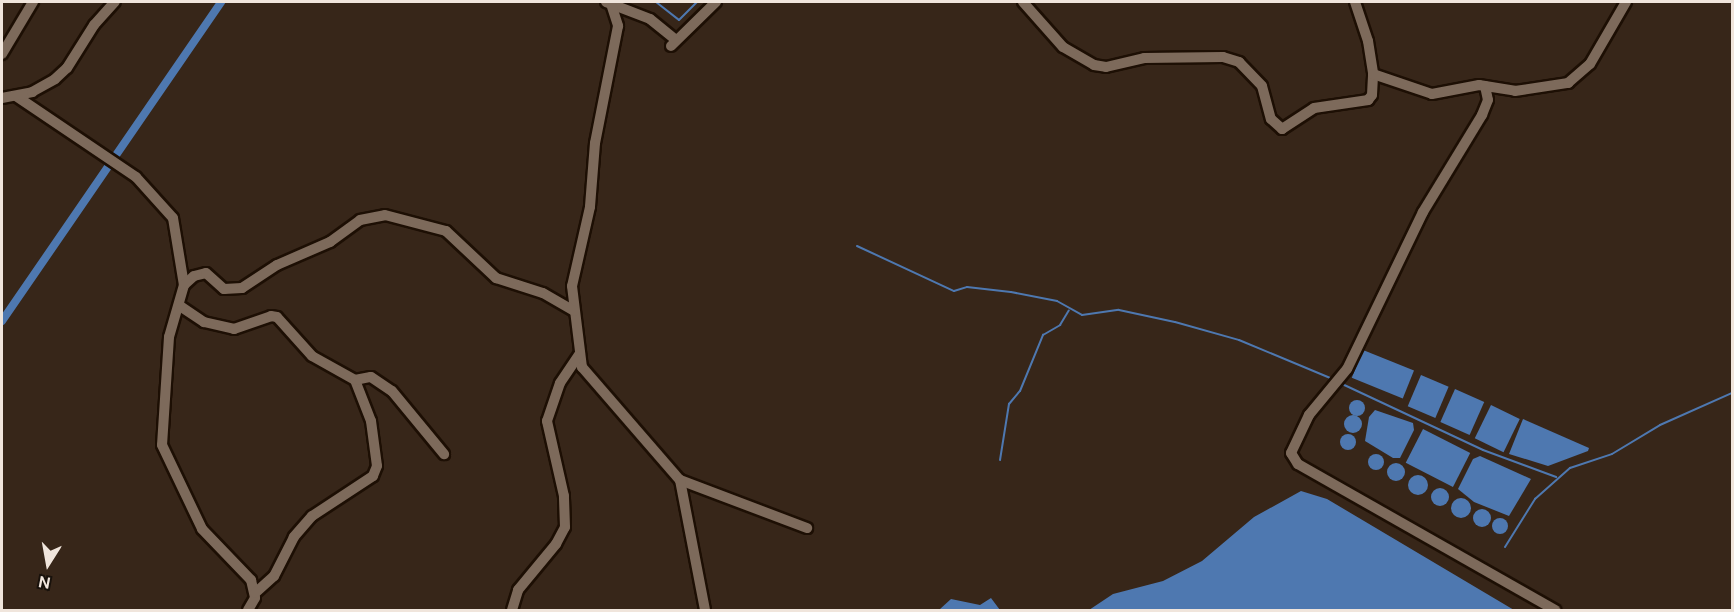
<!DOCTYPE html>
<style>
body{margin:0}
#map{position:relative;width:1734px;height:612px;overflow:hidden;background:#372619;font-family:"DM Sans",sans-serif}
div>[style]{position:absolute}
.water>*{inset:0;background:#4e78b0;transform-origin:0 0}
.round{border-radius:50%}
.stream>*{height:2px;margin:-1px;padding:0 1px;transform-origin:1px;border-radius:1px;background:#4e78b0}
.canal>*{height:8px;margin:-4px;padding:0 4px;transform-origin:4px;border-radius:4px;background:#4e78b0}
.roads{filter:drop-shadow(2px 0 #1d0f04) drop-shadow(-2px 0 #1d0f04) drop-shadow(0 2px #1d0f04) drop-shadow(0 -2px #1d0f04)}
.minor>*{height:10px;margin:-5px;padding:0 5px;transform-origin:5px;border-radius:5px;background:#7d6a5b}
span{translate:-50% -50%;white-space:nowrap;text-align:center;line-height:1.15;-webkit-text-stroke:5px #18110b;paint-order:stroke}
.frame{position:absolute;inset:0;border:3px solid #f0e5dc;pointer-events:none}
.north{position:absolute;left:18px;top:534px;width:60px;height:60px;-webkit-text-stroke:4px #18110b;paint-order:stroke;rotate:191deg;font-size:16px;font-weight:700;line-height:24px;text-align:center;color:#f0e5dc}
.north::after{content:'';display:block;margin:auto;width:21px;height:27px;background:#f0e5dc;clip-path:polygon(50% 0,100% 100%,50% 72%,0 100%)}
</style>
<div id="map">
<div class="water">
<i style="left:1363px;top:350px;width:55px;height:30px;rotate:22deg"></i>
<i style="left:1421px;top:375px;width:30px;height:34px;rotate:23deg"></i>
<i style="left:1455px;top:389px;width:32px;height:36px;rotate:24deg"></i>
<i class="round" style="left:1349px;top:400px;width:16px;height:16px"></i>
<i style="left:1491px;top:405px;width:32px;height:37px;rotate:26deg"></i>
<i style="clip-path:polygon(1375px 410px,1413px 423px,1414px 430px,1400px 458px,1393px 458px,1365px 441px,1369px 417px)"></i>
<i class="round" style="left:1344px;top:415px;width:18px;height:18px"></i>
<i style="clip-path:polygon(1523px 419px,1589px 448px,1588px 451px,1548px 466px,1509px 454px)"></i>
<i style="left:1423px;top:429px;width:53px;height:38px;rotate:27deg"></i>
<i class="round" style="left:1340px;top:434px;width:16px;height:16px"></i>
<i class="round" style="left:1368px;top:454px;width:16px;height:16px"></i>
<i style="clip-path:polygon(1480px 456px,1531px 479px,1509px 516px,1474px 502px,1458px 489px,1473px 459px)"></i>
<i class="round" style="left:1387px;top:463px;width:18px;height:18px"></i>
<i class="round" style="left:1408px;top:475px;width:20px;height:20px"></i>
<i class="round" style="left:1431px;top:488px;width:18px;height:18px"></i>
<i style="clip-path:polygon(1301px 491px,1327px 499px,1514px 610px,1089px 610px,1113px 594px,1163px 581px,1202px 561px,1254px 517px)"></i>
<i class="round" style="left:1451px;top:498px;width:20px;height:20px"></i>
<i class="round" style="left:1473px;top:509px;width:18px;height:18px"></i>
<i class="round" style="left:1492px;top:518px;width:16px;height:16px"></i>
<i style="clip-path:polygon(991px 598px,1000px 610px,929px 610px,940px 609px,951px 599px,980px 605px)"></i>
</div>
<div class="stream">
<i style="left:656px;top:2px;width:29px;rotate:38deg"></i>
<i style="left:679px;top:20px;width:25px;rotate:-45deg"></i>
<i style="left:857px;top:246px;width:107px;rotate:24.9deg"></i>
<i style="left:954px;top:291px;width:14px;rotate:-17deg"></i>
<i style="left:967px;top:287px;width:44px;rotate:6.5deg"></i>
<i style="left:1011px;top:292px;width:47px;rotate:11.1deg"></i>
<i style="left:1057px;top:301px;width:29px;rotate:29deg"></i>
<i style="left:1082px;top:315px;width:37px;rotate:-8deg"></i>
<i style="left:1119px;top:310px;width:57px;rotate:12.1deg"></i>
<i style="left:1175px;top:322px;width:66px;rotate:15.7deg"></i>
<i style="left:1239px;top:340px;width:104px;rotate:22.6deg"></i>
<i style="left:1340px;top:383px;width:158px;rotate:25.1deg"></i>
<i style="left:1483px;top:450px;width:78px;rotate:20.3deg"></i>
<i style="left:1000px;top:460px;width:57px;rotate:-80.9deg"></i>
<i style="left:1009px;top:404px;width:17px;rotate:-50deg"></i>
<i style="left:1020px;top:391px;width:61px;rotate:-67.7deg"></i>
<i style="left:1043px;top:335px;width:20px;rotate:-30deg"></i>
<i style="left:1060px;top:325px;width:17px;rotate:-59deg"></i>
<i style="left:1505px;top:547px;width:57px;rotate:-58deg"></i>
<i style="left:1535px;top:499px;width:47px;rotate:-41.5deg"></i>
<i style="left:1570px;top:468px;width:44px;rotate:-18.4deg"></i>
<i style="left:1612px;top:454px;width:56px;rotate:-31.1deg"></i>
<i style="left:1660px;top:425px;width:79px;rotate:-24deg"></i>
</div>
<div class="canal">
<i style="left:2px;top:321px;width:387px;rotate:-55.5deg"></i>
</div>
<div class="roads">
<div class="minor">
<i style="left:606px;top:2px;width:47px;rotate:21.1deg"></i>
<i style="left:650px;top:19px;width:32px;rotate:39deg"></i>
<i style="left:1023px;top:2px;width:60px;rotate:48.4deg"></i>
<i style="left:1063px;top:47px;width:36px;rotate:30deg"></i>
<i style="left:1094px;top:65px;width:12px;rotate:9deg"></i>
<i style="left:1106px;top:67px;width:39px;rotate:-13deg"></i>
<i style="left:1144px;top:58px;width:79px;rotate:-0.7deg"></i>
<i style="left:1223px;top:57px;width:17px;rotate:17deg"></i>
<i style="left:1239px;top:62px;width:33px;rotate:46deg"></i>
<i style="left:1262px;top:86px;width:34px;rotate:75deg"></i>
<i style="left:1271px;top:119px;width:15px;rotate:42deg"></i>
<i style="left:1282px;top:129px;width:38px;rotate:-33deg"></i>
<i style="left:1314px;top:108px;width:55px;rotate:-8.4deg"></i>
<i style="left:1368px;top:100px;width:6px;rotate:-51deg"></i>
<i style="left:1372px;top:95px;width:21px;rotate:-87deg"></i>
<i style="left:1355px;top:2px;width:41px;rotate:71.6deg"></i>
<i style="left:1368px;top:41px;width:33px;rotate:81deg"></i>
<i style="left:1373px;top:74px;width:62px;rotate:18.7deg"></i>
<i style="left:1432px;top:94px;width:48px;rotate:-10.8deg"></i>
<i style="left:1479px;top:85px;width:36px;rotate:9deg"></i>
<i style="left:1515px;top:91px;width:54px;rotate:-8.6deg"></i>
<i style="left:1568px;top:83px;width:29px;rotate:-41deg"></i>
<i style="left:1590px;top:64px;width:72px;rotate:-59.9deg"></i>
<i style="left:612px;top:7px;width:20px;rotate:72deg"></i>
<i style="left:618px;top:26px;width:119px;rotate:101.1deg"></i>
<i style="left:595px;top:143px;width:64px;rotate:94.5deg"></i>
<i style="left:590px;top:207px;width:81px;rotate:102.8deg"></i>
<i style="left:572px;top:286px;width:82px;rotate:83deg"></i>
<i style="left:582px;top:367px;width:150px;rotate:49.1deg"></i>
<i style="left:680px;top:480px;width:136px;rotate:20.7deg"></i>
<i style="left:671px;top:46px;width:63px;rotate:-44.4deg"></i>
<i style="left:2px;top:54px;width:61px;rotate:-59.2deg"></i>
<i style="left:1485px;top:86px;width:14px;rotate:78deg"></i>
<i style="left:1488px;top:100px;width:16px;rotate:112deg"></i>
<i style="left:1482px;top:115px;width:114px;rotate:121.3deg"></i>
<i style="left:1423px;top:212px;width:174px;rotate:115.8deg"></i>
<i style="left:1347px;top:369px;width:60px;rotate:129.6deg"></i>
<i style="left:1309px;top:415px;width:42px;rotate:115.3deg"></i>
<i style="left:1291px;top:453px;width:13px;rotate:58deg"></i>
<i style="left:1298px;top:464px;width:296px;rotate:29.6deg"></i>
<i style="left:16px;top:96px;width:145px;rotate:34deg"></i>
<i style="left:136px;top:177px;width:55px;rotate:47.9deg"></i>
<i style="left:173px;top:218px;width:68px;rotate:80.7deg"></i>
<i style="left:184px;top:285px;width:54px;rotate:106.1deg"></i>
<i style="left:169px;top:337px;width:108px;rotate:93.7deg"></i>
<i style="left:162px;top:445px;width:93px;rotate:64.5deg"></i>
<i style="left:202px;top:529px;width:71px;rotate:46.1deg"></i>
<i style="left:251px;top:580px;width:18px;rotate:77deg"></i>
<i style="left:255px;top:598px;width:14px;rotate:120deg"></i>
<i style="left:2px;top:98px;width:31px;rotate:-11deg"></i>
<i style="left:32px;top:92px;width:26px;rotate:-29deg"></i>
<i style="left:55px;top:79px;width:16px;rotate:-43deg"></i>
<i style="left:67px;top:68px;width:51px;rotate:-57.9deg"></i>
<i style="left:94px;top:25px;width:31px;rotate:-48deg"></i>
<i style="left:184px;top:285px;width:13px;rotate:-42deg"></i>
<i style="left:194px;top:276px;width:12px;rotate:-14deg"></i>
<i style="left:206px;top:273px;width:24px;rotate:42deg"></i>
<i style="left:224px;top:289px;width:18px;rotate:-3deg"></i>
<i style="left:242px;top:288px;width:42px;rotate:-33.3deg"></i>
<i style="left:277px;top:265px;width:58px;rotate:-23.5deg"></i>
<i style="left:330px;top:242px;width:37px;rotate:-36deg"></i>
<i style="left:360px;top:220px;width:25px;rotate:-11deg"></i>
<i style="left:385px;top:215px;width:63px;rotate:14.7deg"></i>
<i style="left:446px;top:231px;width:69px;rotate:43.2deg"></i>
<i style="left:496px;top:278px;width:49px;rotate:17.7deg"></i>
<i style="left:543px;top:293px;width:36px;rotate:30deg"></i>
<i style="left:180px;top:306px;width:29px;rotate:34deg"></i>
<i style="left:204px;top:322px;width:31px;rotate:13deg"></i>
<i style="left:234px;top:329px;width:39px;rotate:-19deg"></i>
<i style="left:271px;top:316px;width:6px;rotate:9deg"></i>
<i style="left:277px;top:317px;width:52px;rotate:48.1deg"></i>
<i style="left:312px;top:356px;width:49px;rotate:29.2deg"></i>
<i style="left:355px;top:380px;width:44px;rotate:68.7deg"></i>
<i style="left:371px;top:421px;width:45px;rotate:82.4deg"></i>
<i style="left:377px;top:466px;width:11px;rotate:112deg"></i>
<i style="left:373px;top:476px;width:73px;rotate:146.7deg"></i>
<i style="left:312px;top:516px;width:28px;rotate:131deg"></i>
<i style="left:294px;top:537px;width:44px;rotate:117.1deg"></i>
<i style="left:274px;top:576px;width:25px;rotate:138deg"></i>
<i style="left:355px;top:380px;width:16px;rotate:-11deg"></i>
<i style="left:371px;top:377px;width:25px;rotate:34deg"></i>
<i style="left:392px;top:391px;width:82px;rotate:50.5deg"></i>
<i style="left:680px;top:480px;width:132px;rotate:79.1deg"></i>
<i style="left:512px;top:610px;width:21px;rotate:-73deg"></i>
<i style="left:518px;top:590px;width:60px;rotate:-50.4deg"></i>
<i style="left:556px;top:544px;width:19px;rotate:-62deg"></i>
<i style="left:565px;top:527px;width:31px;rotate:-92deg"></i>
<i style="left:564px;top:496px;width:77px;rotate:-102.8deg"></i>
<i style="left:547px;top:421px;width:40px;rotate:-71.1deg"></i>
<i style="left:560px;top:383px;width:36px;rotate:-56deg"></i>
</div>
</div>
<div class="frame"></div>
<div class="north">N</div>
</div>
